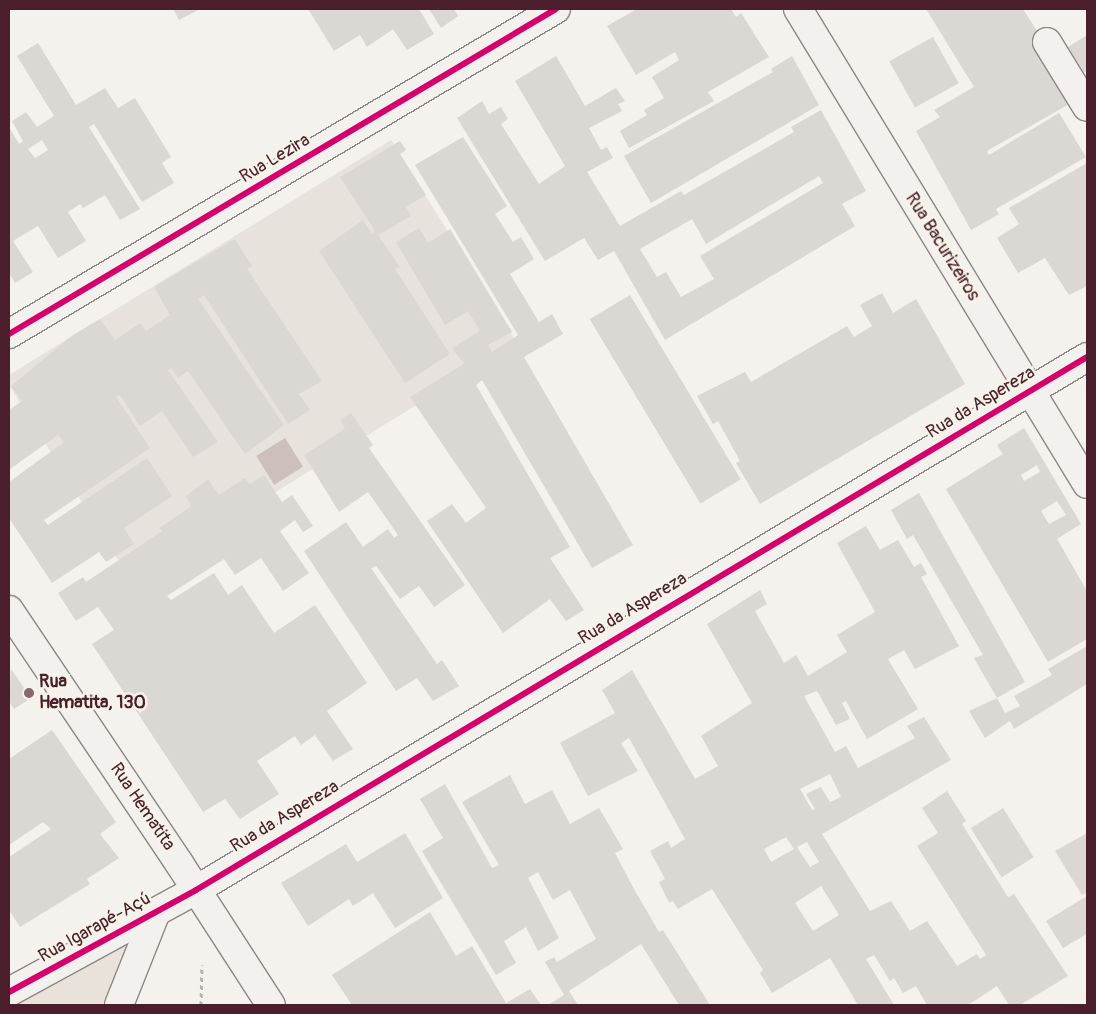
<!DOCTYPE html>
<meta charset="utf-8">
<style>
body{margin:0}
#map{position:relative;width:1096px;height:1014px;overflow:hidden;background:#f4f2ec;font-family:Pangolin,sans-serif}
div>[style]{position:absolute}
.built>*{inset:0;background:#e7e2db}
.green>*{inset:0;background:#e8e2da}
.water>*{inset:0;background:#cdc0bc;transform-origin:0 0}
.building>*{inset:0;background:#dbd7d3;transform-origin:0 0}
.path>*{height:3px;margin-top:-1.5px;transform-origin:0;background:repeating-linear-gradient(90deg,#b6b0ae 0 4px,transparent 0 8px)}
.roads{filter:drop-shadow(1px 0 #8f8685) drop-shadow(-1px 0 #8f8685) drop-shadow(0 1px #8f8685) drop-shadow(0 -1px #8f8685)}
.street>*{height:28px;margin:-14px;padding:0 14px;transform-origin:14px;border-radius:14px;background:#f2f1ed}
.cycleway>*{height:6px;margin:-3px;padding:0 3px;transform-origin:3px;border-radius:3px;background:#d6006c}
.dots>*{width:14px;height:14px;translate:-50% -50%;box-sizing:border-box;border:2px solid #f7f3e8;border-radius:50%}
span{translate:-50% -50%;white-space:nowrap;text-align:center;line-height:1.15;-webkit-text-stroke:5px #f7f3e8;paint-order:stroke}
.street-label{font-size:18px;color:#4a1f2b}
.poi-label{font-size:18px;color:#4a1f2b;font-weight:700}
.left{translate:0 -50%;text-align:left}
.frame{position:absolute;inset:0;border:10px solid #4a1f2b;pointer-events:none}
</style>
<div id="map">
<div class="built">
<i style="clip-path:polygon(391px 140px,517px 343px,131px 581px,9px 385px,9px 375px)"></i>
</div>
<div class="green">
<i style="clip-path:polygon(156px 912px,117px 1005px,9px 1005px)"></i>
</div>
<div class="water">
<i style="left:285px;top:438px;width:34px;height:34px;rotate:58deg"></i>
</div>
<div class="building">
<i style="clip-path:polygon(173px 9px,200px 9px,179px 20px)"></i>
<i style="clip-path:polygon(308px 9px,419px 9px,434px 34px,407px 50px,393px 29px,367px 47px,360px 35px,334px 51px)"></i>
<i style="clip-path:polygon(429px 9px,454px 9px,458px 16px,441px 28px)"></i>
<i style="clip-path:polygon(637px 9px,731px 9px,736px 17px,741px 13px,769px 57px,708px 92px,714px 101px,629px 148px,620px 131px,647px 115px,644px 110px,664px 98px,652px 77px,679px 60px,675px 52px,636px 75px,607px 26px)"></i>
<i style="clip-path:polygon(926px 9px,1023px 9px,1046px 45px,1071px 103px,987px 151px,989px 155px,1059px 113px,1086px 157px,996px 209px,999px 214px,971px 230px,916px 131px,940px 117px,934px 110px,974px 87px)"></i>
<i style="clip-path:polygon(1087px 35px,1087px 70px,1084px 73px,1068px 47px)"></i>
<i style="left:933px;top:37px;width:53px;height:50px;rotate:61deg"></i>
<i style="clip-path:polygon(evenodd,38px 43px,76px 105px,105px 88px,118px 108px,135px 98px,171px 157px,162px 163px,174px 183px,142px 202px,94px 124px,89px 127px,140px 209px,120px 220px,105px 195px,83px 208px,80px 204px,68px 212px,86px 241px,58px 258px,38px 226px,13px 241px,33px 272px,15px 283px,9px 273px,9px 127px,19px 144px,23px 141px,12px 121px,26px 112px,37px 127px,54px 116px,17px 56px,38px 43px,42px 140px,48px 150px,35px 158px,28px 149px,42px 140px)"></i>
<i style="clip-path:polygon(evenodd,556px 56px,585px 106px,616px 88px,625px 101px,618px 104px,622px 111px,589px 128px,601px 150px,607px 147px,613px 158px,587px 172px,620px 226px,681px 191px,684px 195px,794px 132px,791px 127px,821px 110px,866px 191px,842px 204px,855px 226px,665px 340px,614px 251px,598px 260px,584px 238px,545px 261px,457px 118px,482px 101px,489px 114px,501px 107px,508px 119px,501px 124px,539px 184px,565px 166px,515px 81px,556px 56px,819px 176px,823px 183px,700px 256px,714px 279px,681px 297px,666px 272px,657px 277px,640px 249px,692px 219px,706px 244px,819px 176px)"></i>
<i style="clip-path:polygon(792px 56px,819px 105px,651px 203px,624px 156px,773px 72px,771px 69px)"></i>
<i style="clip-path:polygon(463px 137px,507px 206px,495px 214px,513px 242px,521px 237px,534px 259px,510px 274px,539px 322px,552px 314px,563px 334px,524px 357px,633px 545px,592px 568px,482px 380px,476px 385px,570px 547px,550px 558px,584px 610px,566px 621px,550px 599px,503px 633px,427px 521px,452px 504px,466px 523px,486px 508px,410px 397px,464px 364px,452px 348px,480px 331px,468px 311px,445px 325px,396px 242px,419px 228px,428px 243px,450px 229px,512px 332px,488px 345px,492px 352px,518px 335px,415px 165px)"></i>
<i style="clip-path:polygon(400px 141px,406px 150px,400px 154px,426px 195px,406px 207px,411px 216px,378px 235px,400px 267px,395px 269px,450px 354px,405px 383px,319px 251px,363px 220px,372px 234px,375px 231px,340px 177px)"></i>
<i style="clip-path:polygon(1087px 163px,1087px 286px,1069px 295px,1045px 258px,1018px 273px,997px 238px,1019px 224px,1009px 208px)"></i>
<i style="clip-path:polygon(235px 239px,252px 266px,247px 269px,322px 381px,299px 394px,310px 410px,288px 424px,204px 295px,198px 299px,284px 425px,245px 454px,188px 371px,178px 378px,171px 368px,168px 370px,218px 442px,193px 457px,162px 411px,140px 426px,120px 395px,116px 397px,150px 448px,44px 520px,48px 525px,147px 458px,172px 496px,124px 528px,134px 544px,106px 562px,99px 552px,52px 583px,9px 518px,9px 482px,64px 442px,58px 435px,10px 469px,9px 410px,22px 401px,11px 386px,73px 335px,100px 319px,115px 340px,140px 323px,146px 331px,170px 315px,154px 287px)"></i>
<i style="clip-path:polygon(882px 293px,893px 313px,916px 299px,965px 384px,760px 504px,736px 463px,740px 461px,718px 421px,713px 424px,697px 396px,745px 372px,751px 382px,847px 326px,854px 337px,872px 326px,860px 305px)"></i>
<i style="left:630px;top:295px;width:215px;height:47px;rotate:59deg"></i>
<i style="clip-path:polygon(351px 413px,373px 445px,369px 448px,465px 585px,434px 607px,419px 586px,400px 599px,376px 566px,371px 568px,437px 664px,442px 660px,459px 686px,433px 701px,417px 678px,396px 691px,304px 551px,346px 522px,363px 547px,388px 529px,394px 538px,398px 535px,368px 492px,339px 512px,304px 455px,345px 429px,340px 420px)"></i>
<i style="clip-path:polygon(evenodd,1024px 428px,1081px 524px,1057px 539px,1087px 591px,1087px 639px,1048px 662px,946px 489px,1003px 454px,997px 445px,1024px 428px,1037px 465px,1040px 472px,1024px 481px,1021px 475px,1037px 465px,1024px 428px,1057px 501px,1066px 515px,1049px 524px,1041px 511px,1057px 501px)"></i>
<i style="clip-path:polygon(264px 475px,282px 502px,292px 495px,313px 526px,303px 532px,295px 520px,280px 531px,309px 573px,283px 591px,261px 558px,235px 575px,224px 559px,167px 596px,171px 600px,214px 573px,228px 595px,242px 585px,274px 633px,315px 605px,367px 683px,327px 711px,353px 749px,333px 761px,315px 735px,301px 745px,295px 736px,257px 761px,279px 794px,240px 819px,225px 799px,203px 812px,92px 644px,114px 630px,98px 607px,76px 621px,58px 593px,83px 577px,86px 582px,162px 531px,159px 528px,189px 508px,191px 505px,186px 496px,208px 479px,219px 495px,245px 478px,250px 484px)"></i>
<i style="clip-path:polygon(919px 493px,1025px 682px,997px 698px,1005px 713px,1020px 706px,1014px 696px,1052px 675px,1048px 669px,1087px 646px,1087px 684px,1014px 729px,1010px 721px,985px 738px,969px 711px,997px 698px,974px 658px,983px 655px,913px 535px,907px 539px,891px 510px)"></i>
<i style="clip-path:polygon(evenodd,866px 526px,880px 550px,898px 540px,914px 567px,921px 563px,927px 574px,921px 577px,959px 646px,915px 669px,904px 650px,888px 659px,918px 709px,867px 739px,846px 701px,842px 703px,850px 719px,836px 725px,817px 691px,804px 696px,835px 752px,846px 746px,858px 768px,915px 738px,907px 726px,924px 717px,951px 760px,822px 834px,870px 911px,891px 901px,910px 931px,927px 921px,957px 966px,977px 954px,980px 959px,986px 955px,917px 846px,938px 833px,922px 808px,947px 791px,966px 821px,962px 824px,1008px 897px,1014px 894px,1068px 976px,1020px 1005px,1009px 1005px,997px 986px,968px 1005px,927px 1005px,916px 986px,903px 993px,894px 978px,890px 981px,874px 955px,866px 959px,894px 1005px,858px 1005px,830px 958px,772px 993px,760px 973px,763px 970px,712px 889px,678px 909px,673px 901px,669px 903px,659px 882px,665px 879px,650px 851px,668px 841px,671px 848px,685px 839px,629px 738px,621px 743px,638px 771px,588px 796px,560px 743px,615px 713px,602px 690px,632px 670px,695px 779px,718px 766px,701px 736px,752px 703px,707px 624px,760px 590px,767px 604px,755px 611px,784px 663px,796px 655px,808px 676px,847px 652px,837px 635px,875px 612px,837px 543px,866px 526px,830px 774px,841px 797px,830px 802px,821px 787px,806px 794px,815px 809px,812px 810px,800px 789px,830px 774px,866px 526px,786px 837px,794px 849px,771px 862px,764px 849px,786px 837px,866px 526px,807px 842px,819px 862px,810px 867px,797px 847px,807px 842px,866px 526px,821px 886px,839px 915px,813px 931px,795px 903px,821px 886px)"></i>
<i style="clip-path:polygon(11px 669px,31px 698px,14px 709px,9px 701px)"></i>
<i style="clip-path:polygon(52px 730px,116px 822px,100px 834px,119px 858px,87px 879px,90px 884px,20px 927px,9px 910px,9px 857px,51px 829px,43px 822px,9px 845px,9px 759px)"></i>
<i style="clip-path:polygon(510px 775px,525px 804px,552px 790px,570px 824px,599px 808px,623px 849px,615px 853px,634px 889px,659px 932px,663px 930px,710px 1005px,679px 1005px,641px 944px,569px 991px,578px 1005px,548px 1005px,564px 995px,545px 962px,554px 957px,557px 962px,596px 939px,570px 890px,553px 900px,538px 872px,528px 878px,559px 938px,538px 951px,526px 927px,504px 941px,516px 963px,496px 975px,422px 851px,443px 838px,420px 799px,445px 784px,492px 868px,499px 865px,462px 802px)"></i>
<i style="left:1003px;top:808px;width:58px;height:38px;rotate:58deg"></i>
<i style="clip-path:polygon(405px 833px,443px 898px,395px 928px,373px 893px,353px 906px,349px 899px,308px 926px,281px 883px,346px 844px,357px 862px)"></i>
<i style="clip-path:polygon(1087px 833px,1087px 892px,1082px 895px,1055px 851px)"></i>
<i style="clip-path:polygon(1087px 896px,1087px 934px,1063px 948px,1046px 921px)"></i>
<i style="clip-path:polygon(430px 912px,456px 956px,472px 946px,506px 1003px,530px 989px,541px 1005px,352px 1005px,332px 975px)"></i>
</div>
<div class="path">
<i style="left:201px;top:1005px;width:40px;rotate:-88.6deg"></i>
</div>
<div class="roads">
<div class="street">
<i style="left:798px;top:9px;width:556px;rotate:58.68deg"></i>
<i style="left:1047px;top:42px;width:76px;rotate:58.4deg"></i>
<i style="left:9px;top:334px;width:636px;rotate:-30.72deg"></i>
<i style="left:9px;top:610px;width:305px;rotate:56.1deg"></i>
<i style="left:179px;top:863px;width:169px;rotate:57.1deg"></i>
<i style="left:9px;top:992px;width:213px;rotate:-28.6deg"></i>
<i style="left:196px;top:890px;width:1038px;rotate:-30.89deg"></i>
<i style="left:119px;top:1005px;width:100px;rotate:-68.3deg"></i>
</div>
</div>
<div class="cycleway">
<i style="left:9px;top:334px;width:636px;rotate:-30.72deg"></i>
<i style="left:9px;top:992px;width:213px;rotate:-28.6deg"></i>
<i style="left:196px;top:890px;width:1038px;rotate:-30.89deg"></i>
</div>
<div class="dots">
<i style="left:29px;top:693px;background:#86696f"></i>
</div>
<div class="street-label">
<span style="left:275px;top:159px;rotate:-31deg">Rua Lezira</span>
<span style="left:942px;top:247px;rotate:58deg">Rua Bacurizeiros</span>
<span style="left:981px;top:403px;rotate:-31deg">Rua da Aspereza</span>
<span style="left:633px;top:609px;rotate:-31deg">Rua da Aspereza</span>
<span style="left:142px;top:807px;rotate:56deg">Rua Hematita</span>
<span style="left:285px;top:817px;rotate:-31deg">Rua da Aspereza</span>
<span style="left:95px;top:928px;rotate:-29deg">Rua Igarapé-Açú</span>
</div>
<div class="poi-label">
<span class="left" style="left:39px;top:693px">Rua<br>Hematita, 130</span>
</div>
<div class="frame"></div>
</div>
